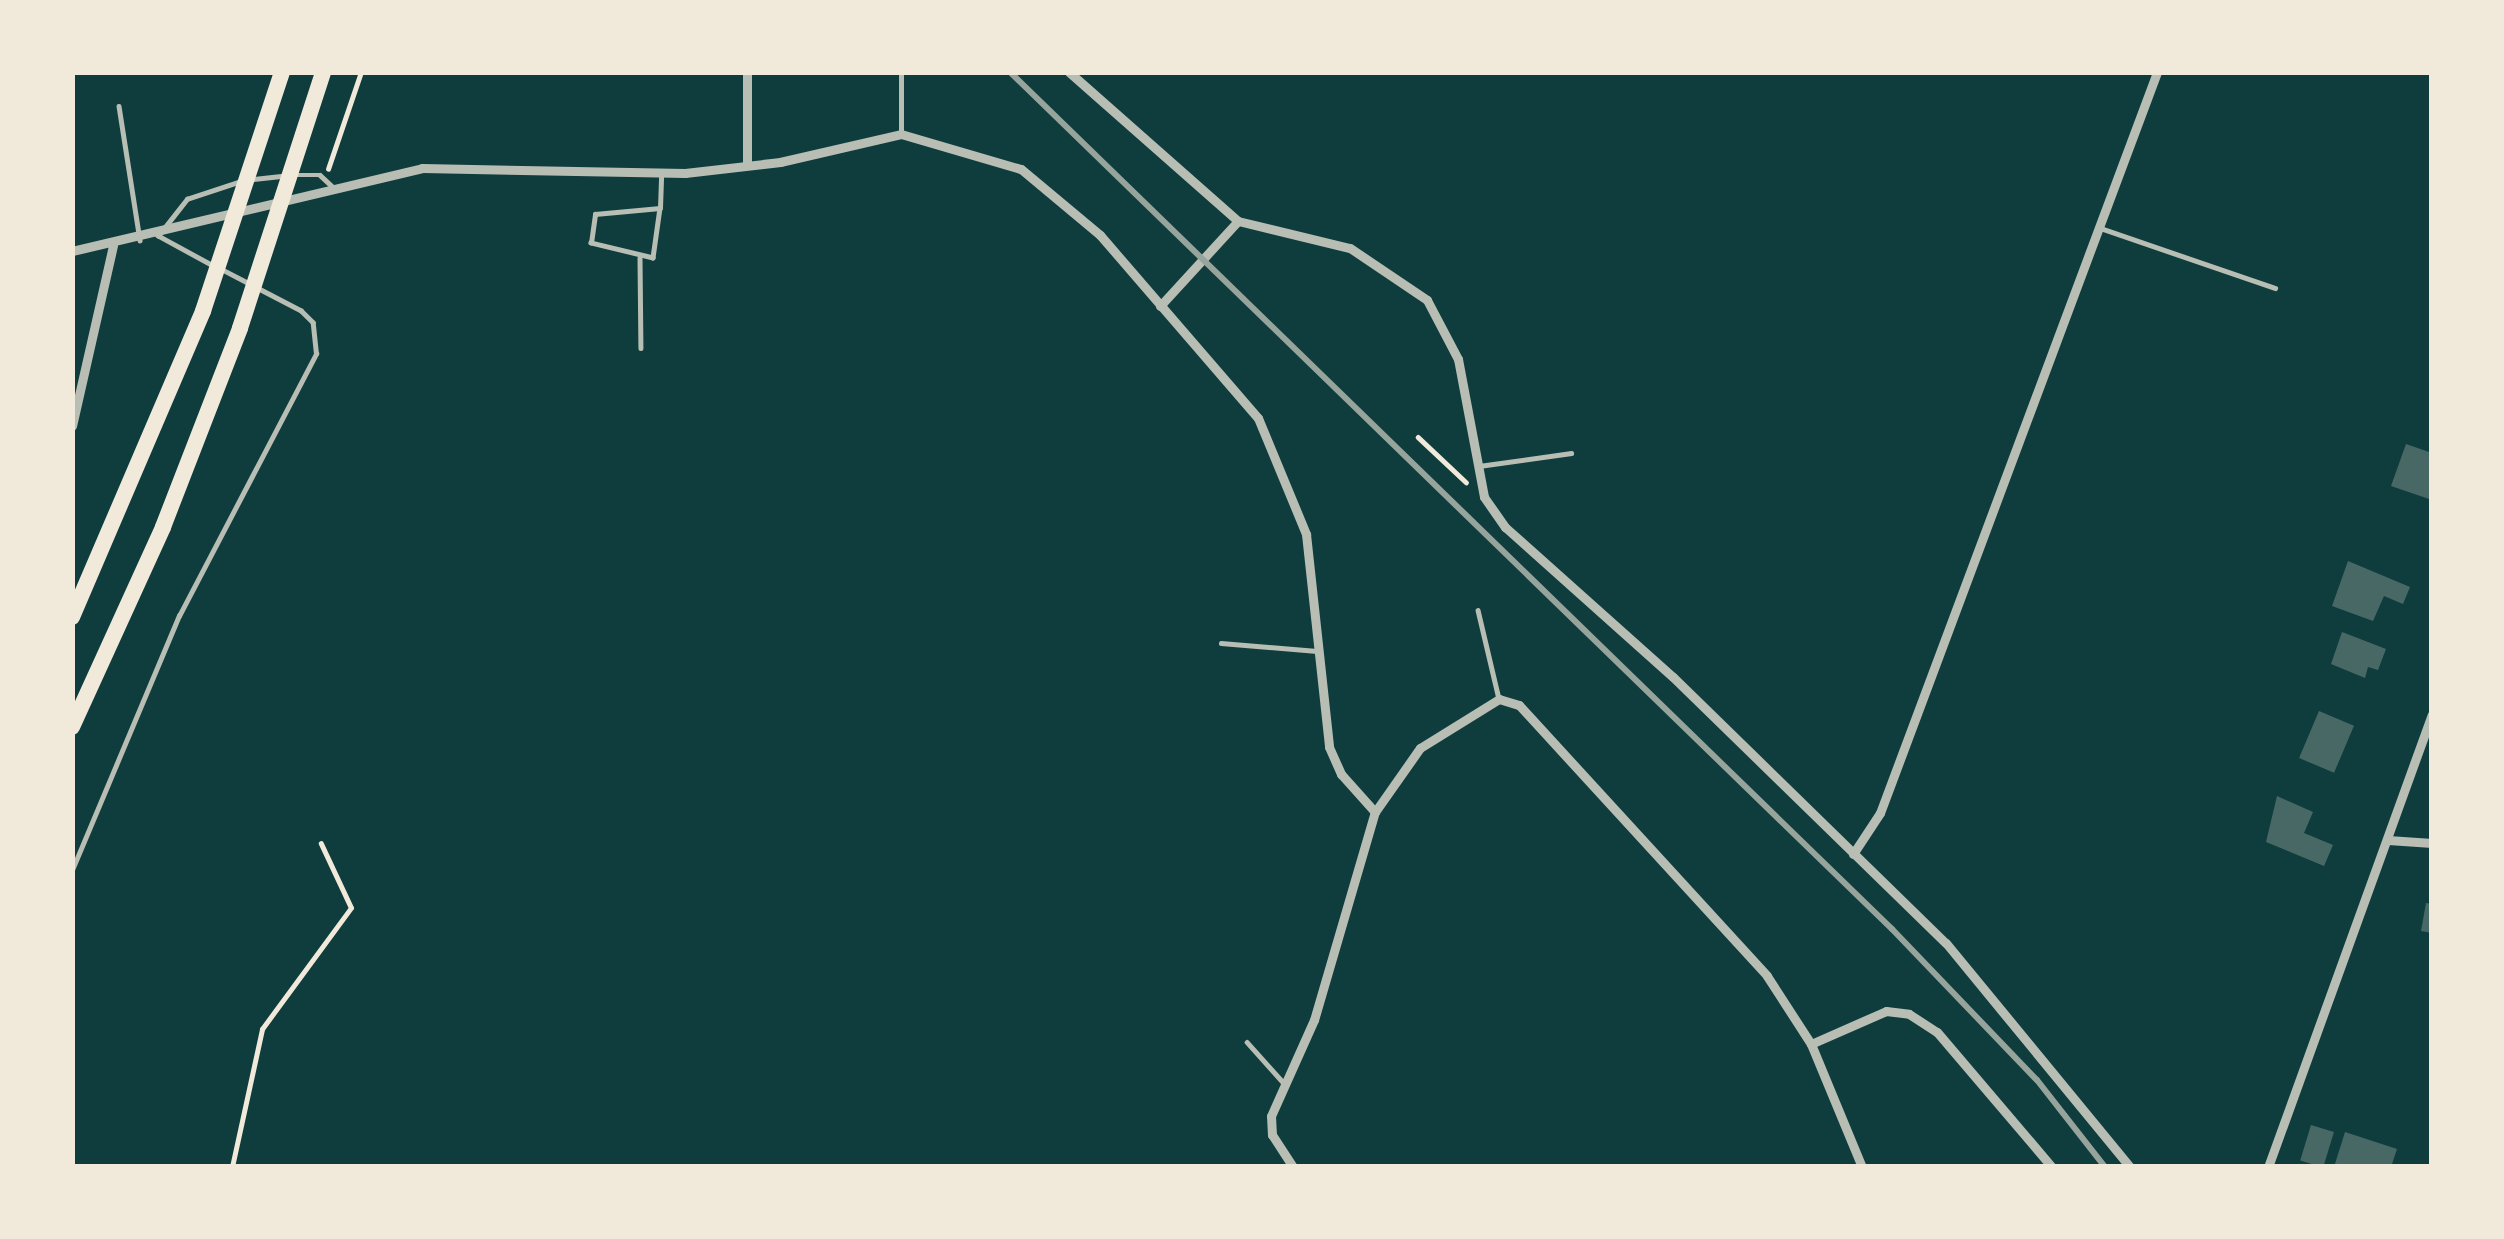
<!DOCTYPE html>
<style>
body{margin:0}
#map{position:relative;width:2504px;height:1239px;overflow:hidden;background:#0f3d3e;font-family:Bitter,serif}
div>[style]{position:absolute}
.building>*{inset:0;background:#486865;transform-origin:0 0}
.path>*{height:4.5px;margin:-2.25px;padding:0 2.25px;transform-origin:2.25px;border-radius:2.25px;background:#f1e9da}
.service>*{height:4.5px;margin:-2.25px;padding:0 2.25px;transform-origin:2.25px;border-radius:2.25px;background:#b8beb3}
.minor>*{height:9px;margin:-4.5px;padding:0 4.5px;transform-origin:4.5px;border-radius:4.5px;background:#b8beb3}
.motorway>*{height:16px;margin:-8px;padding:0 8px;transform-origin:8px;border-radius:8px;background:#f1e9da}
.rail>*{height:6px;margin:-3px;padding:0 3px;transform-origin:3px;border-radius:3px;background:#97a49c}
span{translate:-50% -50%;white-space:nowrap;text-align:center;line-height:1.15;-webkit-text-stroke:10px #f1e9da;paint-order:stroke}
.frame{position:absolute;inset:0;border:75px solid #f1e9da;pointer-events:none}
</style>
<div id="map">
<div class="building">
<i style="clip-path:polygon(2406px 444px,2432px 453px,2432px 500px,2391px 486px)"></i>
<i style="clip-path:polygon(2348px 561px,2410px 587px,2403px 604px,2384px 596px,2373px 621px,2332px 606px)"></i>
<i style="clip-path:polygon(2342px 632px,2386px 649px,2378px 670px,2368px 667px,2365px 678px,2331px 664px)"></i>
<i style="left:2319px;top:711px;width:38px;height:51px;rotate:23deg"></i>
<i style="clip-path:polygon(2277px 796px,2313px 812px,2304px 833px,2333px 845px,2324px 866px,2266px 842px)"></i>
<i style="clip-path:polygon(2426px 903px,2432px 904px,2432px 933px,2421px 931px)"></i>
<i style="left:2311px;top:1125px;width:24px;height:37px;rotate:17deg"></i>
<i style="clip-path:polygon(2345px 1132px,2397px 1149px,2391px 1167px,2334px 1167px)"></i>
</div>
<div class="path">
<i style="left:328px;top:169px;width:102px;rotate:-71.2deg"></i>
<i style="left:1418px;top:437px;width:66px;rotate:43.2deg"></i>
<i style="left:232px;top:1167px;width:141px;rotate:-77.7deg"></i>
<i style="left:262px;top:1029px;width:150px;rotate:-53.7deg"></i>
<i style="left:351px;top:908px;width:71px;rotate:-115.1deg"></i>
</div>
<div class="service">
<i style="left:119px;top:106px;width:136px;rotate:81.1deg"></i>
<i style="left:901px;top:134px;width:62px;rotate:-90deg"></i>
<i style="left:294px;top:175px;width:26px"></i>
<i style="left:320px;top:175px;width:16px;rotate:43deg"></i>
<i style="left:253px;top:179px;width:30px;rotate:-6deg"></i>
<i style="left:660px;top:208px;width:50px;rotate:98deg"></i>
<i style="left:653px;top:258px;width:64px;rotate:-166.4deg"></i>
<i style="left:591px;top:243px;width:29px;rotate:-82deg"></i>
<i style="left:595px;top:214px;width:65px;rotate:-5.3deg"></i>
<i style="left:660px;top:208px;width:36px;rotate:-88deg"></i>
<i style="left:2103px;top:229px;width:182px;rotate:18.9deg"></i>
<i style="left:640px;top:258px;width:90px;rotate:89.4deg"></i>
<i style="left:213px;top:266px;width:63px;rotate:-151.4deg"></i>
<i style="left:158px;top:236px;width:47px;rotate:-51.9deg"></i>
<i style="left:187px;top:199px;width:57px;rotate:-18.4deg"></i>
<i style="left:1479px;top:466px;width:93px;rotate:-8deg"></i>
<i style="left:1478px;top:610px;width:91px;rotate:76.7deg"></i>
<i style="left:1221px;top:643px;width:96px;rotate:4.8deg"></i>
<i style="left:72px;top:870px;width:276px;rotate:-67.2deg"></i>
<i style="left:179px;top:616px;width:296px;rotate:-62.4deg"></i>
<i style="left:316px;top:354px;width:31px;rotate:-96deg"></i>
<i style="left:313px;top:323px;width:17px;rotate:-135deg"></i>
<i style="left:301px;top:311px;width:87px;rotate:-152.5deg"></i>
<i style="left:1247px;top:1042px;width:52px;rotate:48.1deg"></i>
</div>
<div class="minor">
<i style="left:1069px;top:72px;width:225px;rotate:41.4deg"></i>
<i style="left:1238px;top:221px;width:115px;rotate:13.6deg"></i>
<i style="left:1350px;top:248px;width:93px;rotate:34deg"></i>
<i style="left:1427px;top:300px;width:67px;rotate:62.3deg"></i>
<i style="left:1458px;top:359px;width:140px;rotate:79.3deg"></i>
<i style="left:1484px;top:497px;width:37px;rotate:55deg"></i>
<i style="left:1505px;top:527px;width:225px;rotate:41.8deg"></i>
<i style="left:1673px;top:677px;width:381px;rotate:44.3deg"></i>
<i style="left:1946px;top:943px;width:290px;rotate:50.6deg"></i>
<i style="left:747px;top:165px;width:93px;rotate:-90deg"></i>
<i style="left:72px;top:251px;width:360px;rotate:-13.3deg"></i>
<i style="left:422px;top:168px;width:263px;rotate:1.1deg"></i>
<i style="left:685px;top:173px;width:96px;rotate:-6.6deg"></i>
<i style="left:780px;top:162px;width:124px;rotate:-13deg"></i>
<i style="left:901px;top:134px;width:125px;rotate:16.3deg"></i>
<i style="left:1021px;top:169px;width:103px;rotate:39.9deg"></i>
<i style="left:1100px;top:235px;width:242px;rotate:49.2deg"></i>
<i style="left:1258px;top:418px;width:126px;rotate:67.5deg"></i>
<i style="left:1306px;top:534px;width:214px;rotate:83.8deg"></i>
<i style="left:1329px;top:747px;width:30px;rotate:66deg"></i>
<i style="left:1341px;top:774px;width:51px;rotate:48.2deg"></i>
<i style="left:1160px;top:306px;width:115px;rotate:-47.5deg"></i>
<i style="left:72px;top:426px;width:185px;rotate:-77.2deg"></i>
<i style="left:2388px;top:840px;width:44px;rotate:3.9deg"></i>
<i style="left:1853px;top:854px;width:49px;rotate:-56.6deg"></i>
<i style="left:1880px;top:813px;width:791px;rotate:-69.5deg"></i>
<i style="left:1811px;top:1044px;width:82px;rotate:-23.7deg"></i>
<i style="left:1886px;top:1011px;width:23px;rotate:7deg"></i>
<i style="left:1909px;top:1014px;width:33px;rotate:33deg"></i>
<i style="left:1937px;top:1032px;width:177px;rotate:49.6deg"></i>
<i style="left:1293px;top:1167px;width:38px;rotate:-123deg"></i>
<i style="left:1272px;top:1135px;width:19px;rotate:-93deg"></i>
<i style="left:1271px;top:1116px;width:105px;rotate:-65.9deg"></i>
<i style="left:1314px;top:1020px;width:217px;rotate:-73.7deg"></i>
<i style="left:1375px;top:812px;width:78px;rotate:-54.9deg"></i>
<i style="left:1420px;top:748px;width:93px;rotate:-31.8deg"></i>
<i style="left:1499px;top:699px;width:21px;rotate:17deg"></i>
<i style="left:1519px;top:705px;width:367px;rotate:47.5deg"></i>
<i style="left:1767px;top:976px;width:81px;rotate:57.1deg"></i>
<i style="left:1811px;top:1044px;width:133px;rotate:67.5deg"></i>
<i style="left:2268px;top:1167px;width:481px;rotate:-70.1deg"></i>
</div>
<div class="motorway">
<i style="left:72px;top:617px;width:333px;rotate:-66.8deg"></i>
<i style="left:203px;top:311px;width:252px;rotate:-71.7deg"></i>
<i style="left:72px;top:727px;width:220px;rotate:-65.5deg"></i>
<i style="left:163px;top:527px;width:213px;rotate:-68.8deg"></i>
<i style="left:240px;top:328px;width:269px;rotate:-72deg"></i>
</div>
<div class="rail">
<i style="left:1010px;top:72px;width:1230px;rotate:44.18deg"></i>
<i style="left:1892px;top:929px;width:209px;rotate:46.2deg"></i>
<i style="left:2037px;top:1080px;width:110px;rotate:52deg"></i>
</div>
<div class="frame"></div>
</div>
